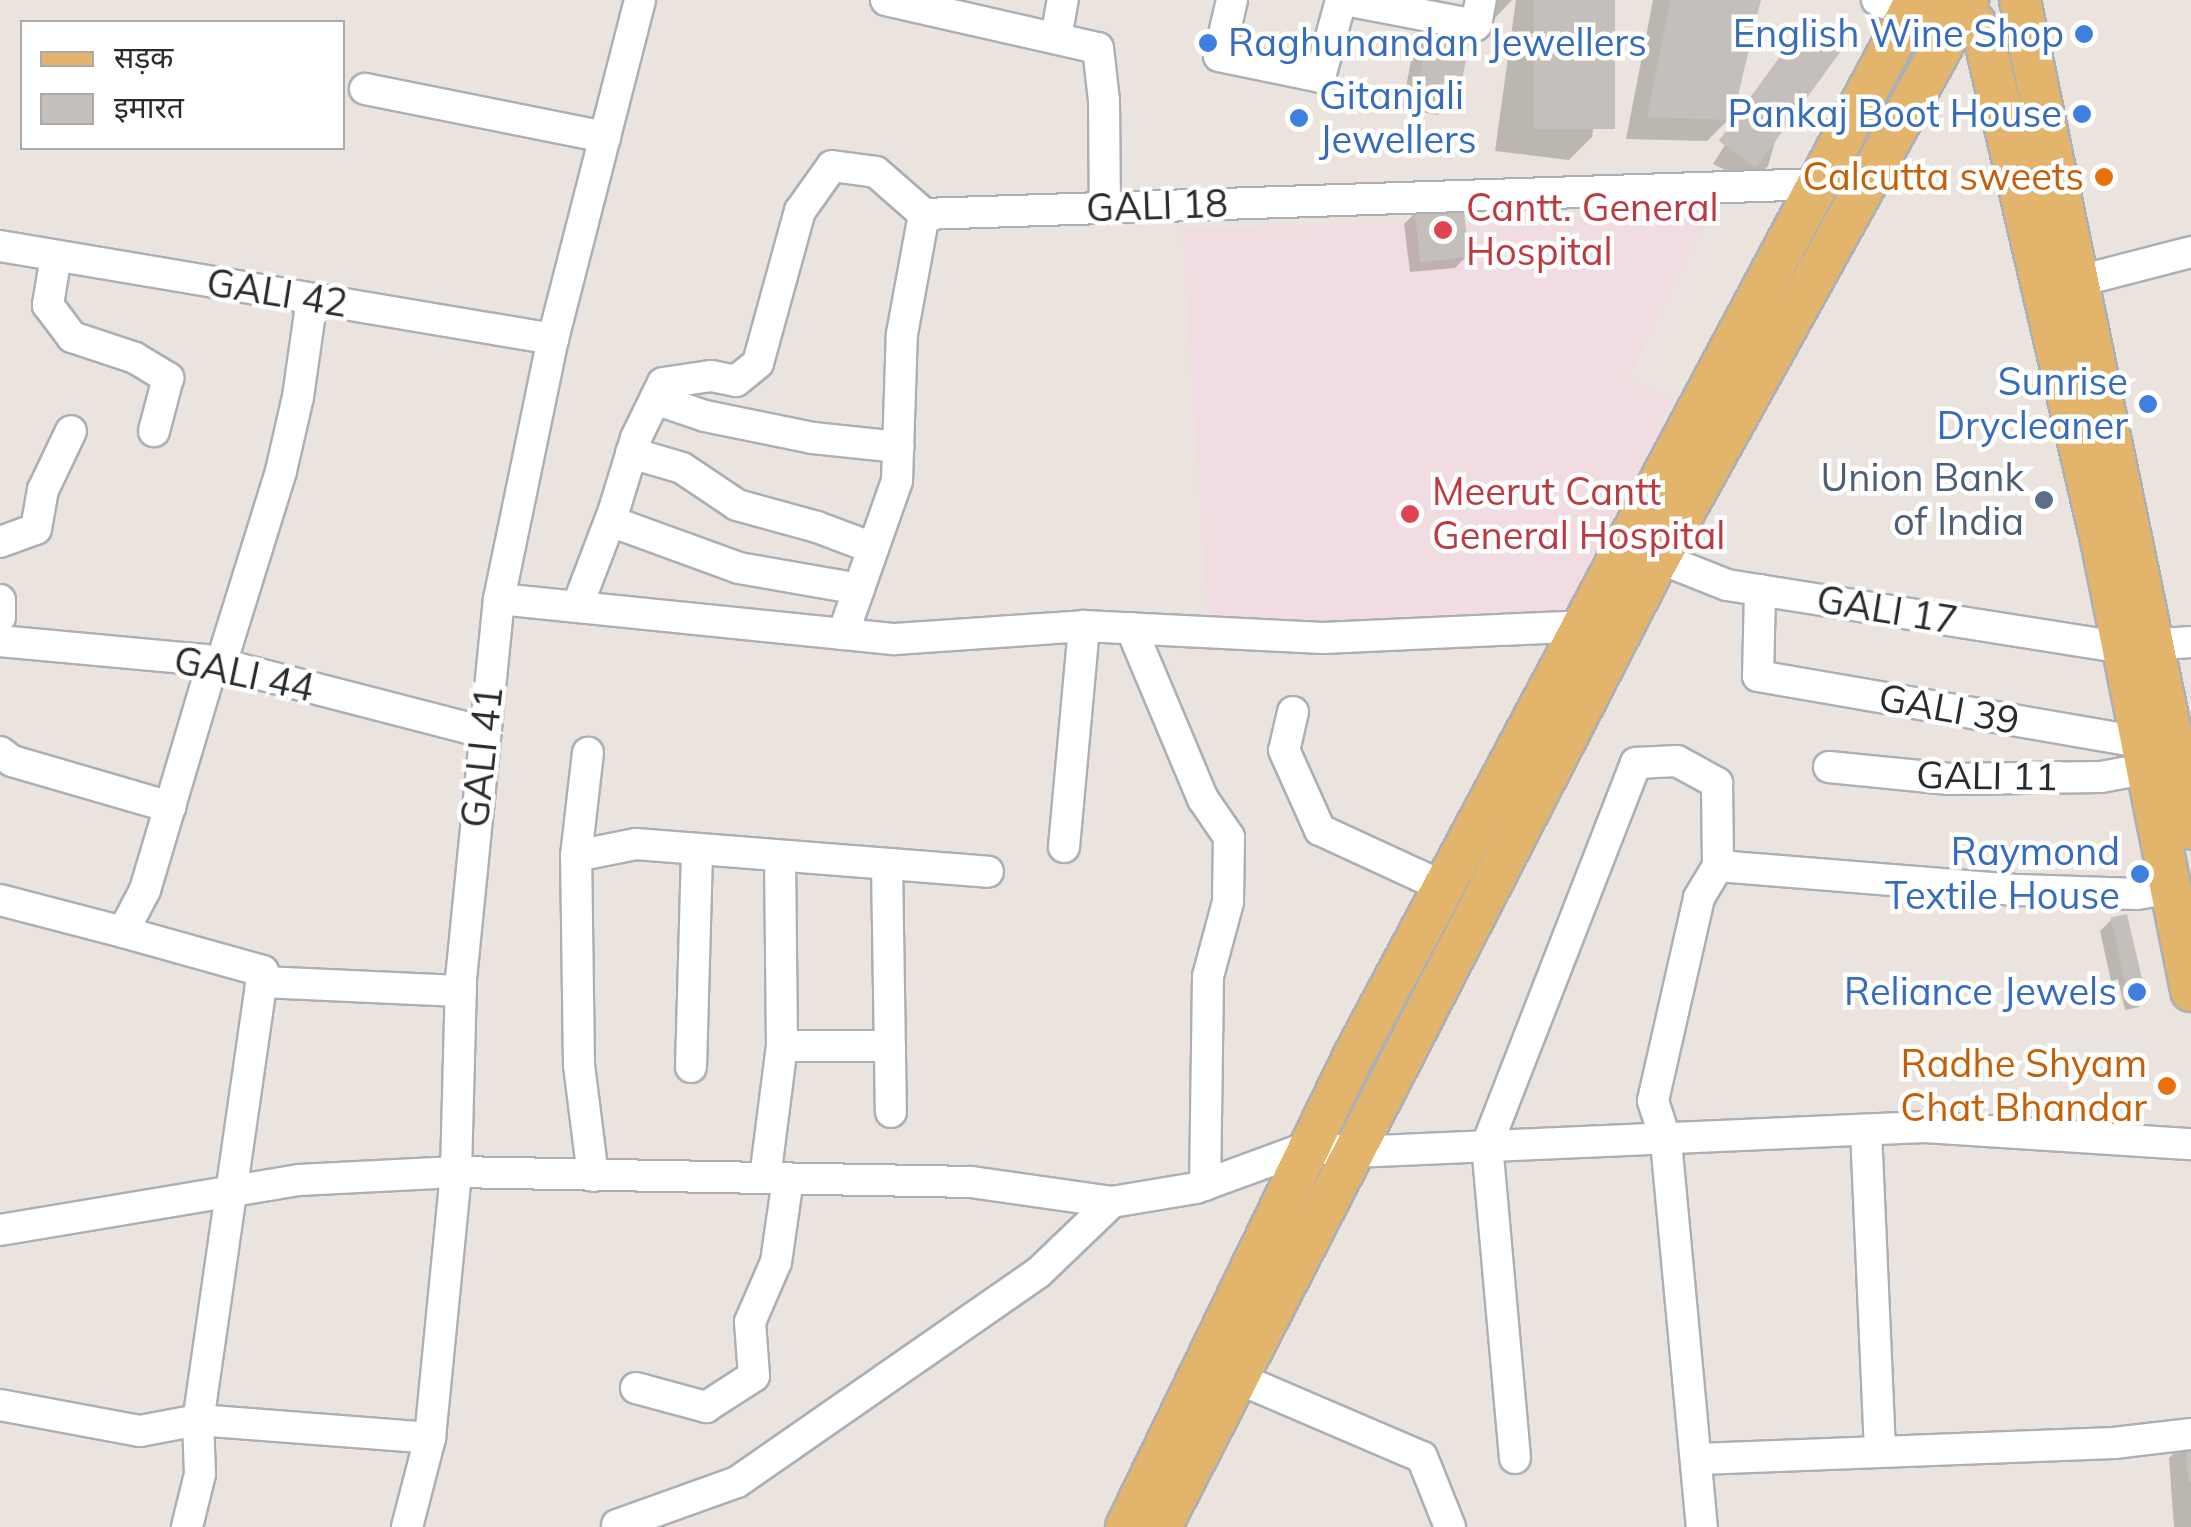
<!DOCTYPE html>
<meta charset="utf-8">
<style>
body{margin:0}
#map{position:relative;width:2191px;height:1527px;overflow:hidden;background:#ebe4de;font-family:Mulish,"Noto Sans Devanagari",sans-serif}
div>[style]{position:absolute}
.medical>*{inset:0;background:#f1dde1}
.shadow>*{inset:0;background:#0003}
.building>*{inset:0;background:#c4bfba;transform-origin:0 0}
.roads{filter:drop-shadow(2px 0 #abafb6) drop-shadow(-2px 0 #abafb6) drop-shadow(0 2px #abafb6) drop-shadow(0 -2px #abafb6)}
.minor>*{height:30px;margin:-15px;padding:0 15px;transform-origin:15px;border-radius:15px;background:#fff}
.major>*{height:40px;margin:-20px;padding:0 20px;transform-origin:20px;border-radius:20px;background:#e3b46c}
.dots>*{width:28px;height:28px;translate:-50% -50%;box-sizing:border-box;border:5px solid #fff;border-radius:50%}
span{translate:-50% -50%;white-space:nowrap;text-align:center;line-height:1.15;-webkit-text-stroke:9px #fff;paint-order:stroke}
.shop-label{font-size:38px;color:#366cbe}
.right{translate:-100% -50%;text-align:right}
.left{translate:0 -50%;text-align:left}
.food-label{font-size:38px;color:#c56008}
.street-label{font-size:38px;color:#2b2b2b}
.health-label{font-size:38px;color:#be3a42}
.service-label{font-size:38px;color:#4e5e75}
.legend{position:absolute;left:20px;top:20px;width:325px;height:130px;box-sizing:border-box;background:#fff;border:2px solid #aaa;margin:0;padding:12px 18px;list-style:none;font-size:30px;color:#2b2b2b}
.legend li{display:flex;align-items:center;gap:20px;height:50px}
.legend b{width:50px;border:2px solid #aaa}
</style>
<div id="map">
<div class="medical">
<i style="clip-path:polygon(1711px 211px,1628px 379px,1672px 401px,1558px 639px,1208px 626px,1182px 229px)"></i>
</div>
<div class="shadow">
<i style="clip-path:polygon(1471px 0,1512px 0,1495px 18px,1469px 14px)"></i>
<i style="clip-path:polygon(1516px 0,1613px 0,1592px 137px,1569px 160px,1495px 151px)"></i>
<i style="clip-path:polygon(1653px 0,1759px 0,1730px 118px,1707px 141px,1626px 139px)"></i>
<i style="clip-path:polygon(1809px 22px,1768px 166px,1751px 183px,1713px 164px,1792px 38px)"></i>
<i style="clip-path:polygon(1432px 23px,1455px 98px,1438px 115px,1402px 108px,1415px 40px)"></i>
<i style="clip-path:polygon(1415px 213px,1466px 257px,1455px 268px,1410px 272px,1404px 224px)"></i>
<i style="clip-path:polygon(2111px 920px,2144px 1003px,2139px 1007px,2125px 1010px,2118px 979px,2111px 981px,2100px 931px)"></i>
<i style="clip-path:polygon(2186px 1441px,2191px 1441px,2191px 1527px,2174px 1527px,2169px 1458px)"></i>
</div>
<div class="building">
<i style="left:1534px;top:0;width:81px;height:129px"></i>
<i style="clip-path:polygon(1670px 0,1761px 0,1732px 120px,1647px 117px)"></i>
<i style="left:1808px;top:18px;width:46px;height:152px;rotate:36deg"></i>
<i style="left:1431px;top:20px;width:42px;height:73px;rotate:11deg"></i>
<i style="left:1463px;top:205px;width:52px;height:49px;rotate:83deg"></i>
<i style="left:2127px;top:914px;width:91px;height:17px;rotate:77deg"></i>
<i style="clip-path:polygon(2191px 1438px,2191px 1482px,2188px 1482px,2185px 1439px)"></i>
</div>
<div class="roads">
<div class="minor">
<i style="left:886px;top:0;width:217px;rotate:12.8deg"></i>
<i style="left:1098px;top:48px;width:53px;rotate:83.5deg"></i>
<i style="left:1104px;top:101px;width:107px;rotate:89.5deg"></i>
<i style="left:1232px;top:0;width:57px;rotate:103.1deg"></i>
<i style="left:1219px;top:56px;width:103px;rotate:11.7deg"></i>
<i style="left:1320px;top:77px;width:80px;rotate:-74.7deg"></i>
<i style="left:1345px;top:0;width:133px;rotate:10.8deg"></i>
<i style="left:1476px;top:25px;width:25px;rotate:-79deg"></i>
<i style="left:1877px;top:0;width:36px;rotate:21deg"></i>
<i style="left:1056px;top:38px;width:39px;rotate:-80deg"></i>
<i style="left:365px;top:89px;width:245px;rotate:11.3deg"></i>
<i style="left:0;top:246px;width:561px;rotate:9.55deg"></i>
<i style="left:56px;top:256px;width:50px;rotate:99.3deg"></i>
<i style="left:48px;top:305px;width:40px;rotate:53deg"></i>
<i style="left:72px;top:337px;width:66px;rotate:18.4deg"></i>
<i style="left:135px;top:358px;width:39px;rotate:31deg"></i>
<i style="left:168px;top:378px;width:55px;rotate:104.8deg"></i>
<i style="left:2079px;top:281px;width:116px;rotate:-14.5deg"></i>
<i style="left:655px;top:399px;width:53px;rotate:18.8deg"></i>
<i style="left:705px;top:416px;width:110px;rotate:11.5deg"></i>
<i style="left:813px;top:438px;width:86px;rotate:6deg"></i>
<i style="left:631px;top:453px;width:53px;rotate:16.4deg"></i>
<i style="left:682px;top:468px;width:66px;rotate:33.9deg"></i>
<i style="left:737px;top:505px;width:83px;rotate:15.4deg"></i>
<i style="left:817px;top:527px;width:60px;rotate:20.6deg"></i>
<i style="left:610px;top:521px;width:137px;rotate:20deg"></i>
<i style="left:739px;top:568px;width:122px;rotate:9.9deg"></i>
<i style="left:0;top:542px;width:38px;rotate:-20deg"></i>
<i style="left:36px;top:529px;width:40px;rotate:-80deg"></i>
<i style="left:43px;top:490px;width:65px;rotate:-64.6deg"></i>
<i style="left:1659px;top:558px;width:73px;rotate:21.7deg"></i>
<i style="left:1727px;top:585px;width:397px;rotate:9deg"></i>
<i style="left:2119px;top:647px;width:72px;rotate:-4deg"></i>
<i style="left:1760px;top:590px;width:86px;rotate:91.3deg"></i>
<i style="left:1758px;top:676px;width:387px;rotate:9.8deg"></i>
<i style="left:499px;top:599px;width:398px;rotate:5.8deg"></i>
<i style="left:895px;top:639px;width:189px;rotate:-3.9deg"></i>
<i style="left:1084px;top:626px;width:239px;rotate:2.9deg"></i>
<i style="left:1323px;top:638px;width:261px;rotate:-2.6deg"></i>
<i style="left:0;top:600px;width:17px;rotate:90deg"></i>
<i style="left:577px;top:607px;width:104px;rotate:-69.1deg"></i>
<i style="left:614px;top:510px;width:75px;rotate:-73deg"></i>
<i style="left:636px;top:438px;width:61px;rotate:-63.9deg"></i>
<i style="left:663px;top:383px;width:49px;rotate:-8.3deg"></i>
<i style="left:711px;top:376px;width:25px;rotate:11deg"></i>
<i style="left:736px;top:381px;width:28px;rotate:-39deg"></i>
<i style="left:758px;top:363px;width:158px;rotate:-74.6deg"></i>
<i style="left:800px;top:211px;width:55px;rotate:-54.6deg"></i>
<i style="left:832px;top:166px;width:44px;rotate:7.8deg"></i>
<i style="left:876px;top:172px;width:64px;rotate:41.2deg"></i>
<i style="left:1131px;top:628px;width:186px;rotate:67.2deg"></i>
<i style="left:1203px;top:799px;width:46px;rotate:55.6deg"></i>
<i style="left:1229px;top:837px;width:65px;rotate:90.9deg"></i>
<i style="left:1228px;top:902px;width:77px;rotate:105.1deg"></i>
<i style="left:1208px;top:976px;width:209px;rotate:90.8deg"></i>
<i style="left:843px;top:634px;width:162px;rotate:-70.6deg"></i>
<i style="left:897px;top:481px;width:147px;rotate:-88.1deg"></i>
<i style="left:902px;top:334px;width:122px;rotate:-79.6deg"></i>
<i style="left:924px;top:214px;width:898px;rotate:-1.92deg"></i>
<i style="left:0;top:641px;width:206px;rotate:5.3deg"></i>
<i style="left:205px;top:660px;width:288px;rotate:14.5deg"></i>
<i style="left:221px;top:664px;width:202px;rotate:-72.7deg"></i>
<i style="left:281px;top:471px;width:76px;rotate:-77.1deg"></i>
<i style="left:298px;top:397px;width:99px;rotate:-81.9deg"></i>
<i style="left:1293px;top:712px;width:39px;rotate:103deg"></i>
<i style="left:1284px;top:750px;width:88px;rotate:65.8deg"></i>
<i style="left:1320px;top:830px;width:136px;rotate:24.7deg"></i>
<i style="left:0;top:752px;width:15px;rotate:37deg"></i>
<i style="left:12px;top:761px;width:165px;rotate:16.2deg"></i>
<i style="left:1829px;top:767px;width:121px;rotate:5.7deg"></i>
<i style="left:1949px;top:779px;width:152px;rotate:-0.8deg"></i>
<i style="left:2101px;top:777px;width:44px;rotate:-10.5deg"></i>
<i style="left:1064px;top:847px;width:222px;rotate:-84.8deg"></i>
<i style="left:576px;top:856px;width:104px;rotate:-83.4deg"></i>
<i style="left:887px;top:864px;width:248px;rotate:89.1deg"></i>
<i style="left:1718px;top:866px;width:302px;rotate:4.6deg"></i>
<i style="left:2019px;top:890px;width:118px;rotate:1.9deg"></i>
<i style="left:2137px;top:894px;width:32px;rotate:-9deg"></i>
<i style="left:0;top:900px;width:127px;rotate:14.6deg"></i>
<i style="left:123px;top:932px;width:47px;rotate:-62.4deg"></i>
<i style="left:145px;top:890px;width:238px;rotate:-73.4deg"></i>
<i style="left:123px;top:932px;width:145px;rotate:15.6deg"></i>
<i style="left:263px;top:971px;width:454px;rotate:98.2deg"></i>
<i style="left:198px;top:1420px;width:54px;rotate:87.9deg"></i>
<i style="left:200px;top:1474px;width:55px;rotate:103.8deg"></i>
<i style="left:261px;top:982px;width:200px;rotate:2.6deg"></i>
<i style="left:782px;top:1046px;width:108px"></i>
<i style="left:691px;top:1067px;width:218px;rotate:-88.4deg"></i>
<i style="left:1866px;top:1130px;width:321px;rotate:87.5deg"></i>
<i style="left:593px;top:1176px;width:112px;rotate:-97.2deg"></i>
<i style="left:579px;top:1065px;width:209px;rotate:-90.8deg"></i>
<i style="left:576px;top:856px;width:61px;rotate:-11.3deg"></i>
<i style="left:636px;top:844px;width:353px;rotate:4.5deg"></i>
<i style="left:765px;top:1178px;width:133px;rotate:-82.7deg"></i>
<i style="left:782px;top:1046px;width:190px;rotate:-90.6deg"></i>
<i style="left:0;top:1230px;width:303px;rotate:-9.5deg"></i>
<i style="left:299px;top:1180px;width:157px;rotate:-2.9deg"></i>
<i style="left:456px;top:1172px;width:515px;rotate:1.11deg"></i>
<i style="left:971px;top:1182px;width:142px;rotate:8.1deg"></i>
<i style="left:1235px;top:1377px;width:203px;rotate:23.2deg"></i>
<i style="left:1422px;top:1457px;width:75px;rotate:68.2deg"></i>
<i style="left:636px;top:1388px;width:73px;rotate:15.2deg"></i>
<i style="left:706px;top:1407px;width:57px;rotate:-32.9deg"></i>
<i style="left:754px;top:1376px;width:54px;rotate:-94.2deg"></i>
<i style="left:750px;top:1322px;width:65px;rotate:-66.6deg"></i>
<i style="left:776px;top:1262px;width:84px;rotate:-81.8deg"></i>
<i style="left:0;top:1405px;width:142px;rotate:10.5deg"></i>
<i style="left:140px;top:1431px;width:59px;rotate:-10.7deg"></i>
<i style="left:198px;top:1420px;width:233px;rotate:4.4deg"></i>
<i style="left:1515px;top:1458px;width:314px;rotate:-95.1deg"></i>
<i style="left:1487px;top:1145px;width:410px;rotate:-68.7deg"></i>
<i style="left:1636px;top:763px;width:41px;rotate:-2.8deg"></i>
<i style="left:1677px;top:761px;width:46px;rotate:28.8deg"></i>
<i style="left:1717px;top:783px;width:83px;rotate:89.3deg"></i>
<i style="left:1718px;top:866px;width:37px;rotate:121deg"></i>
<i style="left:1699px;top:898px;width:208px;rotate:102.8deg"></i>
<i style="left:1653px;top:1101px;width:42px;rotate:72deg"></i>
<i style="left:1666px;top:1141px;width:388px;rotate:84.7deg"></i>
<i style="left:1699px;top:1459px;width:415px;rotate:-2.2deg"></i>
<i style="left:2114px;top:1443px;width:78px;rotate:-6.7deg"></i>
<i style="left:617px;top:1525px;width:127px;rotate:-19.7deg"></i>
<i style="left:737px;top:1482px;width:366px;rotate:-34.8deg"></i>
<i style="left:1038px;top:1273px;width:103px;rotate:-43.8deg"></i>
<i style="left:1112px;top:1202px;width:85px;rotate:-9.5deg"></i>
<i style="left:1196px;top:1188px;width:119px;rotate:-20.1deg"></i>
<i style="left:1308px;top:1147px;width:46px;rotate:6.2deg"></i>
<i style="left:1354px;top:1152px;width:572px;rotate:-2.51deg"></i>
<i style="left:1925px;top:1127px;width:267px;rotate:3.7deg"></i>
<i style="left:407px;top:1527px;width:92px;rotate:-75.5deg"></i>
<i style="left:430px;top:1438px;width:267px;rotate:-84.4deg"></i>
<i style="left:456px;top:1172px;width:193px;rotate:-88.5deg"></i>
<i style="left:461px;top:979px;width:382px;rotate:-84.3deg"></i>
<i style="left:499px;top:599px;width:266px;rotate:-78.3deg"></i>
<i style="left:553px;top:339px;width:350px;rotate:-75.6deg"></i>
</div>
<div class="major">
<i style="left:2020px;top:0;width:846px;rotate:78.34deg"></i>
<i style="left:1935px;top:15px;width:41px;rotate:11.3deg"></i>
<i style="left:1975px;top:23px;width:17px;rotate:57deg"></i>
<i style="left:1984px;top:37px;width:516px;rotate:76.91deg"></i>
<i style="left:2101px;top:540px;width:460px;rotate:78.7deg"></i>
<i style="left:1126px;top:1527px;width:524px;rotate:-64.22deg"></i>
<i style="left:1354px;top:1055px;width:1195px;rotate:-61.96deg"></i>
<i style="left:1161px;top:1527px;width:1089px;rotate:-62.8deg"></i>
<i style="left:1659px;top:558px;width:638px;rotate:-61.02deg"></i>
</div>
</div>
<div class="dots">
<i style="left:2084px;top:34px;background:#3f7fe0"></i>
<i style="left:1208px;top:43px;background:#3f7fe0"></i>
<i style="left:2082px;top:114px;background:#3f7fe0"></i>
<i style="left:1299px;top:118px;background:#3f7fe0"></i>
<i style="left:2104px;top:177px;background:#e8710a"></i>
<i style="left:1443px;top:230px;background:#e0444e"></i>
<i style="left:2148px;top:404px;background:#3f7fe0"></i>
<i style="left:2044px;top:500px;background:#5c6f8a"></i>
<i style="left:1410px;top:514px;background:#e0444e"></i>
<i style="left:2140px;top:874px;background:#3f7fe0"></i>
<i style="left:2137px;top:992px;background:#3f7fe0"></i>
<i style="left:2167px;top:1086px;background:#e8710a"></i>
</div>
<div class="shop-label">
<span class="right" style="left:2064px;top:34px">English Wine Shop</span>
<span class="left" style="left:1228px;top:43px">Raghunandan Jewellers</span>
<span class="left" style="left:1319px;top:118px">Gitanjali<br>Jewellers</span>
<span class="right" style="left:2062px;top:114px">Pankaj Boot House</span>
<span class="right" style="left:2128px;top:404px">Sunrise<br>Drycleaner</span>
<span class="right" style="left:2120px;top:874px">Raymond<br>Textile House</span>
<span class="right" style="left:2117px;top:992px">Reliance Jewels</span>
</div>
<div class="food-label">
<span class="right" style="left:2084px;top:177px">Calcutta sweets</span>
<span class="right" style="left:2147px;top:1086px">Radhe Shyam<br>Chat Bhandar</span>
</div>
<div class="street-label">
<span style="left:1157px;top:206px;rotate:-2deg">GALI 18</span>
<span style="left:277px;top:293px;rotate:9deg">GALI 42</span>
<span style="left:1887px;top:610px;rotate:9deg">GALI 17</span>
<span style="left:244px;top:674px;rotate:12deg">GALI 44</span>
<span style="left:1949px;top:709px;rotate:10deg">GALI 39</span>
<span style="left:482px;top:757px;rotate:-84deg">GALI 41</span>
<span style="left:1987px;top:776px;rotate:1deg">GALI 11</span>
</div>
<div class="health-label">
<span class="left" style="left:1466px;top:230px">Cantt. General<br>Hospital</span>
<span class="left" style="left:1432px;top:514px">Meerut Cantt<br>General Hospital</span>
</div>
<div class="service-label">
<span class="right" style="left:2024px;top:500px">Union Bank<br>of India</span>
</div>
<ul class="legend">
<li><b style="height:12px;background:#e3b46c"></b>सड़क</li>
<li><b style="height:28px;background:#c4bfba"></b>इमारत</li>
</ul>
</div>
